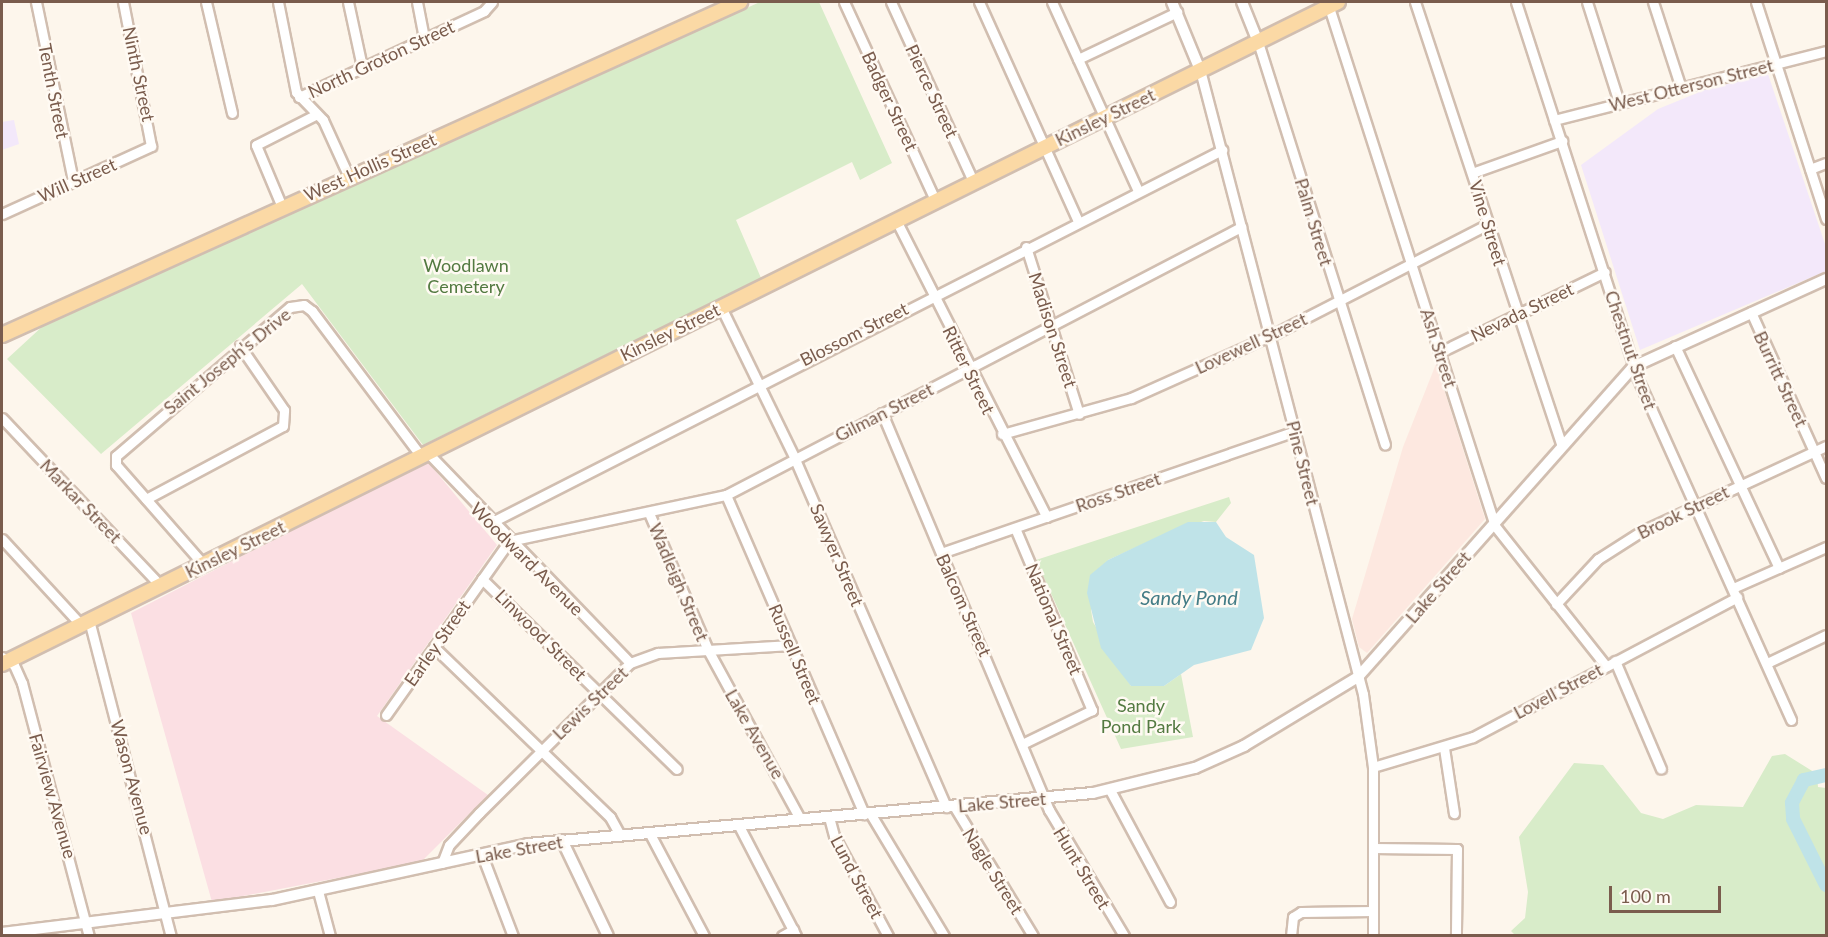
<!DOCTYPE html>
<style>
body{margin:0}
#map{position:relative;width:1828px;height:937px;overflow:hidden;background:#fdf6ec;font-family:Lato,sans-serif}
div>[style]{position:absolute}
.commercial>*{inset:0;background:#fde8e0}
.education>*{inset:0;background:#f3e8fa}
.medical>*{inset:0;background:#fbdfe3}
.green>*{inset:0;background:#d8ecc9}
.water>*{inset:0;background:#bfe3e8}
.river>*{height:14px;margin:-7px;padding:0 7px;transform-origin:7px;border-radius:7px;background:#bfe3e8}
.roads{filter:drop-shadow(2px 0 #d1beb0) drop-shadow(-2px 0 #d1beb0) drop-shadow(0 2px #d1beb0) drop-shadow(0 -2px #d1beb0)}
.minor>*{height:9px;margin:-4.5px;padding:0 4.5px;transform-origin:4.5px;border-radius:4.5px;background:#fff}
.tertiary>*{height:10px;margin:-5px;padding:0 5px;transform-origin:5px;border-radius:5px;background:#fff}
.primary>*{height:14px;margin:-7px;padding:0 7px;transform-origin:7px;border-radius:7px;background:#fbd9a5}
span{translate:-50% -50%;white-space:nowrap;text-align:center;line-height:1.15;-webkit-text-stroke:5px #fffaf3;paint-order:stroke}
.street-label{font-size:18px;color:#7a5c4d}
.park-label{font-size:18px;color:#537a41}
.water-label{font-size:20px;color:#437c86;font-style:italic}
.frame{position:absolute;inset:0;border:3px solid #7a5c4d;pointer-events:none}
.scale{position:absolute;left:1609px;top:886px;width:112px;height:27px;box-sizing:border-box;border:3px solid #7a5c4d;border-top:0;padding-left:8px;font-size:18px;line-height:21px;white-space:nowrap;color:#7a5c4d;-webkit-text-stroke:4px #fffaf3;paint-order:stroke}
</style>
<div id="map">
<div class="commercial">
<i style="clip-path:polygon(1436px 364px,1485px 519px,1367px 653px,1359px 647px,1352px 619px,1403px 447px)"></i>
</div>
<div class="education">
<i style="clip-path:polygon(1768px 74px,1826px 247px,1826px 271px,1640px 350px,1581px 165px,1658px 109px,1707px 89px)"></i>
<i style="clip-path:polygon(14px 120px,19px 144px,2px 150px,2px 122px)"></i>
</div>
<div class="medical">
<i style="clip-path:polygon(427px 461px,497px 545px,377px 716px,488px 795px,421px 862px,212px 902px,131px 613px)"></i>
</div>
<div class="green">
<i style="clip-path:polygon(760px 2px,819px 2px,892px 163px,860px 180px,852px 162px,736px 220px,761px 278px,423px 445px,302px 284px,101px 454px,7px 359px,45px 324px)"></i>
<i style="clip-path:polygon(1229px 497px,1231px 503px,1216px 522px,1204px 521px,1163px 535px,1108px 560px,1091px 610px,1093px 622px,1131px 686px,1164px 686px,1181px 674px,1193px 737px,1121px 749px,1036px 560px)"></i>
<i style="clip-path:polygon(1785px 754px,1817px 774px,1818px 787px,1826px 788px,1826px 935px,1516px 936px,1511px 931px,1525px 918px,1528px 892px,1519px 837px,1574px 763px,1603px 765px,1641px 813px,1663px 819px,1696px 805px,1743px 807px,1772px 756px)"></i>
</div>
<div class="water">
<i style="clip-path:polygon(1188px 522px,1216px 522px,1226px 537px,1254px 555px,1264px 618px,1251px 650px,1194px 665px,1164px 686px,1131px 686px,1101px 648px,1087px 593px,1090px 575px,1108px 560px)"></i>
</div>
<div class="river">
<i style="left:1826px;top:775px;width:23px;rotate:167deg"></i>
<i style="left:1804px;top:780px;width:26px;rotate:118deg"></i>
<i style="left:1792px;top:803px;width:16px;rotate:86deg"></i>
<i style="left:1793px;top:819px;width:74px;rotate:63.4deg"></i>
</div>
<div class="roads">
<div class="minor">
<i style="left:36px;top:2px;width:183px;rotate:78.3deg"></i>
<i style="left:206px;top:2px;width:114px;rotate:76.8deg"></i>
<i style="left:278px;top:2px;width:92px;rotate:78.7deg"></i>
<i style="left:296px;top:92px;width:39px;rotate:46deg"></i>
<i style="left:323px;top:120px;width:63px;rotate:65.5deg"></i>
<i style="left:348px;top:2px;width:66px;rotate:77.8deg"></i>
<i style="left:417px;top:2px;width:37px;rotate:79deg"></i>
<i style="left:844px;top:2px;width:218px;rotate:65.3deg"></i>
<i style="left:891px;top:2px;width:197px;rotate:65.4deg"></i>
<i style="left:979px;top:2px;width:240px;rotate:65.7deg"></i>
<i style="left:1052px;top:2px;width:208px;rotate:65.5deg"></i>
<i style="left:1415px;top:2px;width:465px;rotate:71.7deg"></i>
<i style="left:1516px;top:2px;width:394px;rotate:72.1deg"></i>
<i style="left:1637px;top:377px;width:376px;rotate:65.8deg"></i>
<i style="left:1587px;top:2px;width:105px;rotate:72.3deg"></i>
<i style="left:1653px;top:2px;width:90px;rotate:72deg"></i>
<i style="left:1756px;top:2px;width:228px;rotate:72.1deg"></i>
<i style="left:1328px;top:4px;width:548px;rotate:72.26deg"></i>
<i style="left:1495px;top:526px;width:179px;rotate:51.6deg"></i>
<i style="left:1258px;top:42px;width:422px;rotate:72.5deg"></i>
<i style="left:1078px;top:59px;width:110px;rotate:-25.4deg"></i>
<i style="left:1200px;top:70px;width:645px;rotate:75.36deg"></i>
<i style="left:1363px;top:694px;width:74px;rotate:82.2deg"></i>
<i style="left:1373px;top:767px;width:169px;rotate:90deg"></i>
<i style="left:299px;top:97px;width:204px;rotate:-24.9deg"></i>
<i style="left:484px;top:11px;width:12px;rotate:-48deg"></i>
<i style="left:1554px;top:120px;width:281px;rotate:-14.2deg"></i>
<i style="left:1810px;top:169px;width:17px;rotate:-21deg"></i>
<i style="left:1472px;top:173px;width:96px;rotate:-19.6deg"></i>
<i style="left:282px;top:207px;width:67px;rotate:-112.8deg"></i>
<i style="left:256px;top:145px;width:68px;rotate:-26.9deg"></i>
<i style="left:2px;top:214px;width:164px;rotate:-24.5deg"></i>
<i style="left:151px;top:146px;width:147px;rotate:-101deg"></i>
<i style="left:896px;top:220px;width:333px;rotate:63.1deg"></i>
<i style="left:1026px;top:247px;width:175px;rotate:72.4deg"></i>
<i style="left:721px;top:307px;width:167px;rotate:64deg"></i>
<i style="left:794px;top:457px;width:382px;rotate:66.5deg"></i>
<i style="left:1751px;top:312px;width:182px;rotate:65.7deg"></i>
<i style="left:1675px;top:346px;width:245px;rotate:64.9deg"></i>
<i style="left:1440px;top:352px;width:183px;rotate:-25.9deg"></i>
<i style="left:882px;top:413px;width:431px;rotate:67.2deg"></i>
<i style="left:1049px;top:810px;width:147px;rotate:59.2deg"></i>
<i style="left:2px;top:418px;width:230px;rotate:46.6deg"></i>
<i style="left:1002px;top:434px;width:134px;rotate:-15.6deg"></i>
<i style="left:1131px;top:398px;width:159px;rotate:-24.1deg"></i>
<i style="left:1276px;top:333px;width:238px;rotate:-27.2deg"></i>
<i style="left:428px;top:453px;width:291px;rotate:46.1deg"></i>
<i style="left:726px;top:495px;width:348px;rotate:66.6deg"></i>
<i style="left:146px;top:499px;width:155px;rotate:-28.1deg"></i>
<i style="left:283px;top:426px;width:16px;rotate:-86deg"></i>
<i style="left:284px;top:410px;width:78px;rotate:-124.5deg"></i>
<i style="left:649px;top:513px;width:149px;rotate:66.7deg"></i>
<i style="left:708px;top:650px;width:192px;rotate:61.4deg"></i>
<i style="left:490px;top:523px;width:822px;rotate:-27deg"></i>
<i style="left:1015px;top:528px;width:198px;rotate:67.1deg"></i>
<i style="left:1092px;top:710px;width:76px;rotate:154.1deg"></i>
<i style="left:2px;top:539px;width:117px;rotate:47.4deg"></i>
<i style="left:941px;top:553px;width:374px;rotate:-19deg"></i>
<i style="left:203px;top:564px;width:132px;rotate:-131.3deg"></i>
<i style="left:116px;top:465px;width:9px;rotate:-90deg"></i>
<i style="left:116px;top:456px;width:229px;rotate:-40.6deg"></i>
<i style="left:290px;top:307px;width:14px;rotate:-8deg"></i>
<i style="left:304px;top:305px;width:10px;rotate:37deg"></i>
<i style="left:312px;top:311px;width:181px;rotate:53.1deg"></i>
<i style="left:482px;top:579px;width:272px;rotate:44.3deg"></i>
<i style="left:1733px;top:588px;width:102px;rotate:-23.8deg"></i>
<i style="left:1556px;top:604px;width:62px;rotate:-47deg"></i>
<i style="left:1598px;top:559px;width:52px;rotate:-32.5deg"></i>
<i style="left:1642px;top:531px;width:203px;rotate:-24.8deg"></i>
<i style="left:89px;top:620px;width:326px;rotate:75.5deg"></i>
<i style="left:434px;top:647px;width:245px;rotate:44deg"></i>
<i style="left:610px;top:817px;width:21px;rotate:61deg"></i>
<i style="left:2px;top:657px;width:14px;rotate:34deg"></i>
<i style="left:14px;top:665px;width:20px;rotate:66deg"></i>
<i style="left:22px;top:683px;width:262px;rotate:75.2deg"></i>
<i style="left:1615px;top:661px;width:117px;rotate:66.9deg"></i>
<i style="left:1767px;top:663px;width:65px;rotate:-25.4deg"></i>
<i style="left:386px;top:715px;width:213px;rotate:-54.7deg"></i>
<i style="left:509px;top:541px;width:222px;rotate:-12deg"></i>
<i style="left:726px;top:495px;width:581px;rotate:-27.49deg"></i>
<i style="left:1444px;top:748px;width:66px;rotate:81.3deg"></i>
<i style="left:1373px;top:767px;width:104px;rotate:-16.7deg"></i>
<i style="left:1473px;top:737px;width:299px;rotate:-27.9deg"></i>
<i style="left:1110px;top:790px;width:127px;rotate:61.8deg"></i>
<i style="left:954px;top:806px;width:152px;rotate:58.7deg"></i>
<i style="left:870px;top:813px;width:144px;rotate:59deg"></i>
<i style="left:829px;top:817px;width:20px;rotate:75deg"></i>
<i style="left:834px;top:836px;width:114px;rotate:61.6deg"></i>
<i style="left:738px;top:824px;width:126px;rotate:62.6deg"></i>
<i style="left:649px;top:832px;width:118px;rotate:62.1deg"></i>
<i style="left:1373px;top:848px;width:84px;rotate:0.7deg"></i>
<i style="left:1457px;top:849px;width:87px;rotate:90.7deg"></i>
<i style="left:482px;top:855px;width:87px;rotate:69.1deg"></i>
<i style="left:442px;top:863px;width:19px;rotate:-69deg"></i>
<i style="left:449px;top:845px;width:44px;rotate:-46.8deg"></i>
<i style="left:479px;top:813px;width:213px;rotate:-44.8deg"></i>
<i style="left:630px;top:663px;width:30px;rotate:-20deg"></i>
<i style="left:658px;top:653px;width:133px;rotate:-3.4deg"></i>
<i style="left:318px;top:891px;width:47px;rotate:75.1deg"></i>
<i style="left:782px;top:936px;width:13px;rotate:-29deg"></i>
<i style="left:1291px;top:936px;width:19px;rotate:-84deg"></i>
<i style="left:1293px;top:917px;width:9px;rotate:-32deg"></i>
<i style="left:1301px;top:912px;width:72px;rotate:-0.8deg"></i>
</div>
<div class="tertiary">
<i style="left:1172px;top:2px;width:74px;rotate:67.6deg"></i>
<i style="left:1242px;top:2px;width:43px;rotate:68.2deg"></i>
<i style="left:562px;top:840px;width:106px;rotate:64.4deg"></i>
<i style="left:2px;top:933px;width:272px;rotate:-7deg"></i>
<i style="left:272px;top:900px;width:262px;rotate:-12.3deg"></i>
<i style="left:528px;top:844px;width:567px;rotate:-5.16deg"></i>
<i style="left:1093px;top:793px;width:105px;rotate:-13.8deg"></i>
<i style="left:1195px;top:768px;width:54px;rotate:-24.2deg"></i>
<i style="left:1244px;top:746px;width:133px;rotate:-31.2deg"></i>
<i style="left:1358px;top:677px;width:414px;rotate:-48.4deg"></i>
<i style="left:1633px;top:367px;width:212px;rotate:-24.5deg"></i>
</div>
<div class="primary">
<i style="left:2px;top:335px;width:810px;rotate:-24.29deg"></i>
<i style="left:2px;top:664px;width:1491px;rotate:-26.36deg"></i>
</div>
</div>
<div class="street-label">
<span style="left:381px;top:59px;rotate:-25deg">North Groton Street</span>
<span style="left:139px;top:74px;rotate:78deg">Ninth Street</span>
<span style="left:1691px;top:85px;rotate:-14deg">West Otterson Street</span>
<span style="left:54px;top:91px;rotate:79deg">Tenth Street</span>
<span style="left:932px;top:91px;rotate:65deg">Pierce Street</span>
<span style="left:890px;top:101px;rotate:65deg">Badger Street</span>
<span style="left:1105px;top:117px;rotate:-26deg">Kinsley Street</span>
<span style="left:370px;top:167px;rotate:-24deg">West Hollis Street</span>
<span style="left:77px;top:180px;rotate:-24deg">Will Street</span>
<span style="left:1314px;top:222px;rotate:73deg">Palm Street</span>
<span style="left:1488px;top:223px;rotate:73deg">Vine Street</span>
<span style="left:1522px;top:312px;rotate:-26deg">Nevada Street</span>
<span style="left:1053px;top:330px;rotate:72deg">Madison Street</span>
<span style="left:670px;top:332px;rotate:-26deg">Kinsley Street</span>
<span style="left:854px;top:334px;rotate:-27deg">Blossom Street</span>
<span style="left:1251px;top:343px;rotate:-25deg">Lovewell Street</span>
<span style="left:1439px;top:348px;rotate:72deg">Ash Street</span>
<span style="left:1631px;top:350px;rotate:71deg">Chestnut Street</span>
<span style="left:227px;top:361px;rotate:-39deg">Saint Joseph's Drive</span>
<span style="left:969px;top:370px;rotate:64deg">Ritter Street</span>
<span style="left:1781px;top:379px;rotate:65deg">Burritt Street</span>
<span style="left:884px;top:412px;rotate:-27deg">Gilman Street</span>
<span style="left:1303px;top:463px;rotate:76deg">Pine Street</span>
<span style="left:1118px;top:492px;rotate:-19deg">Ross Street</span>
<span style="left:81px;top:501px;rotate:46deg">Markar Street</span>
<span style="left:1683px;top:512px;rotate:-26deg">Brook Street</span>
<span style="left:235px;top:549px;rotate:-26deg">Kinsley Street</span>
<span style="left:837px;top:555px;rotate:67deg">Sawyer Street</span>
<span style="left:527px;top:559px;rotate:45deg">Woodward Avenue</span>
<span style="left:679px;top:582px;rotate:67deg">Wadleigh Street</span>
<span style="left:1438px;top:587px;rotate:-49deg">Lake Street</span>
<span style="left:964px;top:605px;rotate:66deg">Balcom Street</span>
<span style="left:1054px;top:619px;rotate:67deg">National Street</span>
<span style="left:541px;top:635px;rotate:45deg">Linwood Street</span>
<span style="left:437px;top:643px;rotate:-55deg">Earley Street</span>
<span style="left:795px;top:654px;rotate:67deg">Russell Street</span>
<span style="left:1558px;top:691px;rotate:-28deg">Lovell Street</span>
<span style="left:590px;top:703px;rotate:-44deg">Lewis Street</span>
<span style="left:755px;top:734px;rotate:60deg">Lake Avenue</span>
<span style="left:132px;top:777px;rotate:75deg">Wason Avenue</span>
<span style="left:53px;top:796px;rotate:74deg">Fairview Avenue</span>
<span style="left:1002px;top:802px;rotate:-5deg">Lake Street</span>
<span style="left:519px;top:849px;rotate:-10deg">Lake Street</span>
<span style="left:1082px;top:868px;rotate:59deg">Hunt Street</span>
<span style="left:993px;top:871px;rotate:58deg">Nagle Street</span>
<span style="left:857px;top:877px;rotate:62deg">Lund Street</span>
</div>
<div class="park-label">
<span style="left:466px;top:276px">Woodlawn<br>Cemetery</span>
<span style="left:1141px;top:716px">Sandy<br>Pond Park</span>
</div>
<div class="water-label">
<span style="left:1189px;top:597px">Sandy Pond</span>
</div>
<div class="frame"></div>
<div class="scale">100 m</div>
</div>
